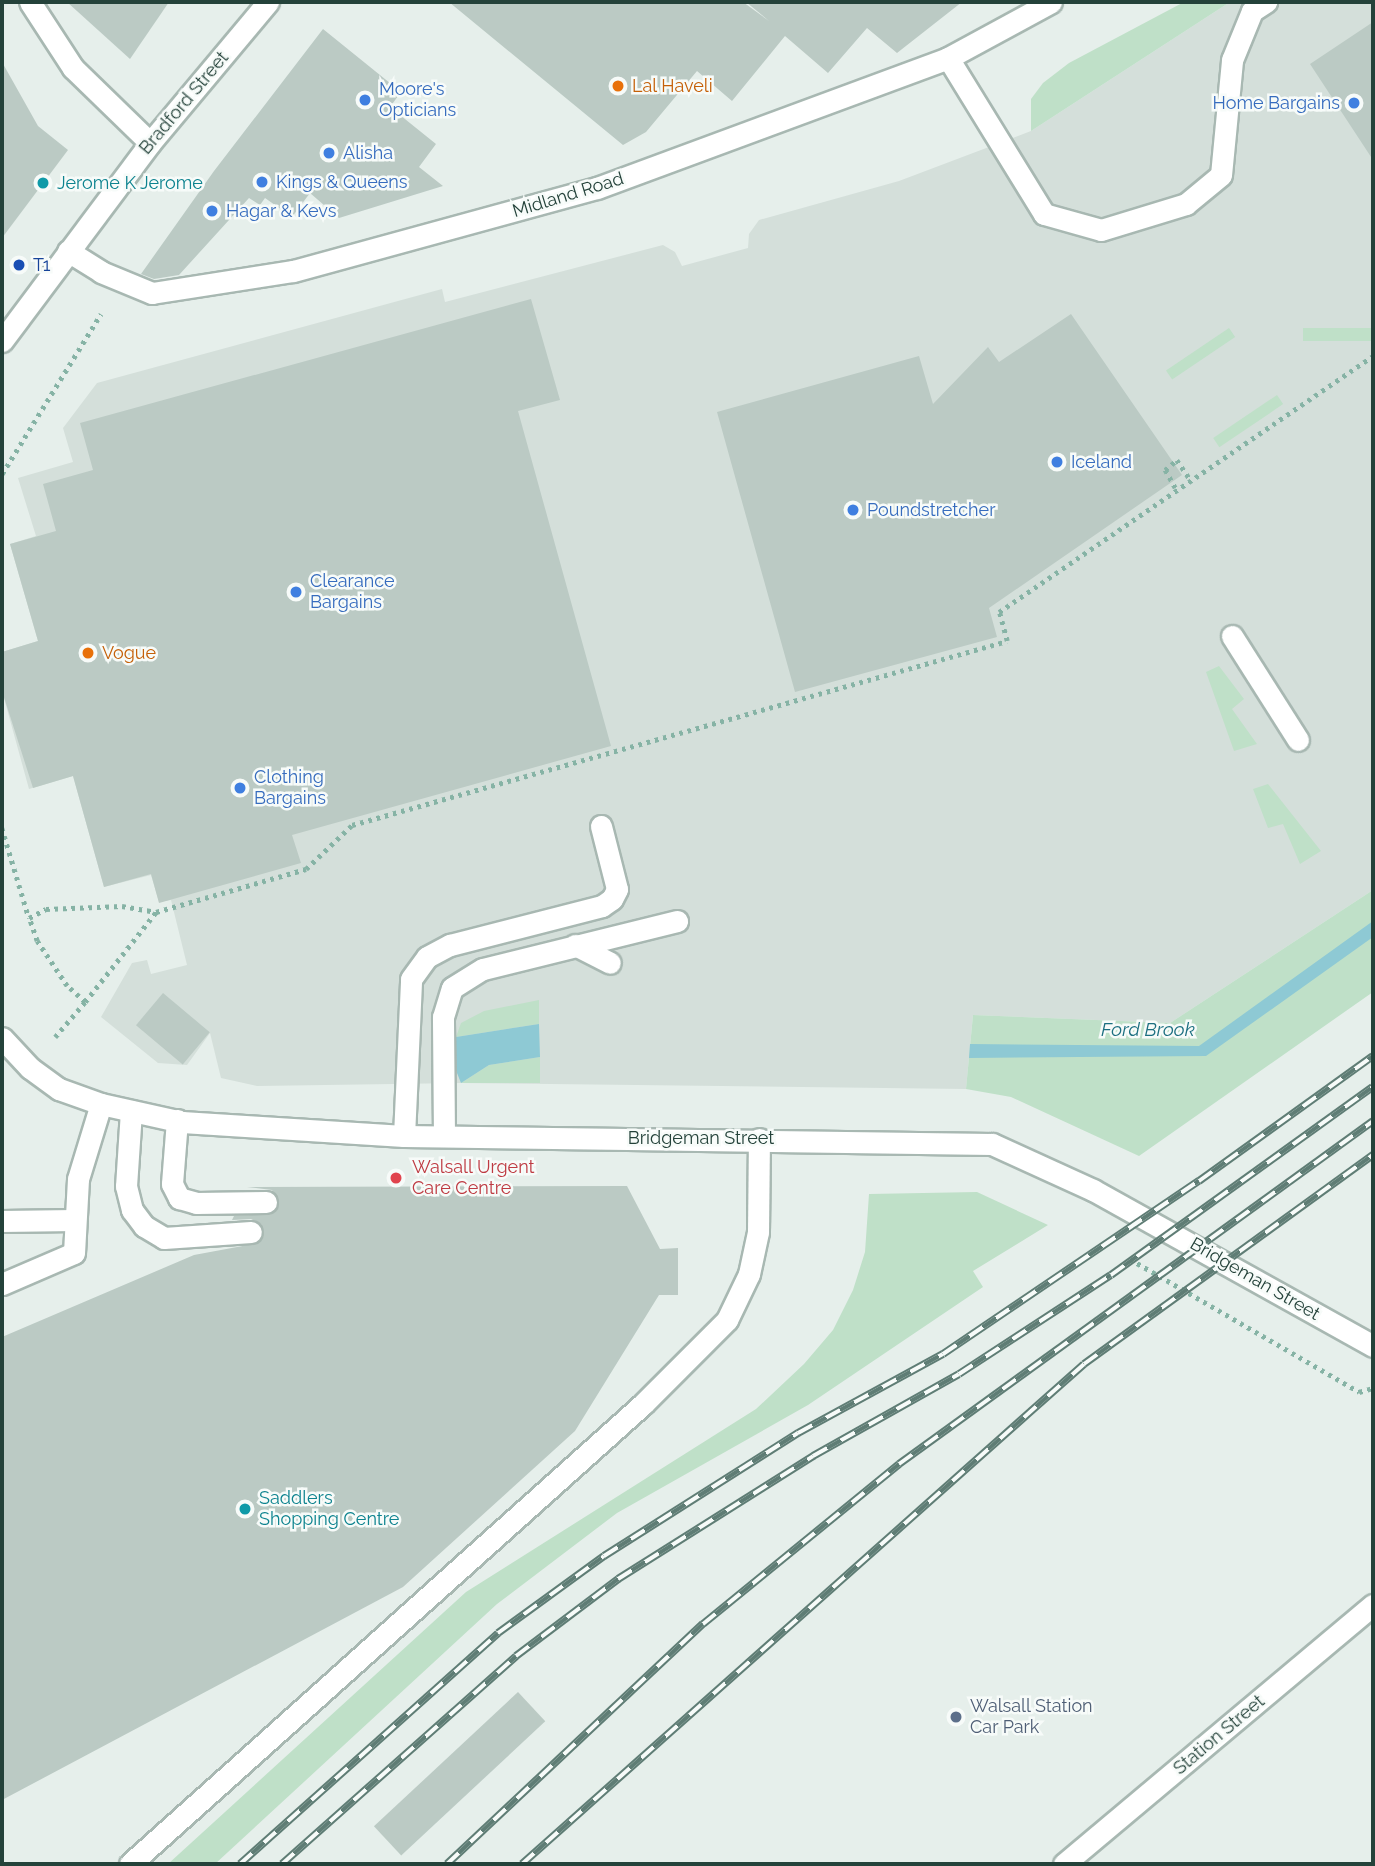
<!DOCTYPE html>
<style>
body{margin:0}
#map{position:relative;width:1375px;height:1866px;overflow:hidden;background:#e6efeb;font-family:Raleway,sans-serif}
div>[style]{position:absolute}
.built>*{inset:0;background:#d4dfda}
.green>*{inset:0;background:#bfe0c8;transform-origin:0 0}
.water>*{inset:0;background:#8ec9d4}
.building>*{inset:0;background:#bbcac4;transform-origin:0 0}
.path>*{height:4.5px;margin-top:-2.25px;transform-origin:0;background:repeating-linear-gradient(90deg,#86b3a5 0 3.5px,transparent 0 8.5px)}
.roads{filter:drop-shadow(2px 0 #a8b8b2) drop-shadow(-2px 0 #a8b8b2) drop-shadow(0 2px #a8b8b2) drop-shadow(0 -2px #a8b8b2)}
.minor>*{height:21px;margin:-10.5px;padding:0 10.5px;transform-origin:10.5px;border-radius:10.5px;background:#fff}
.rail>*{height:8px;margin-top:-4px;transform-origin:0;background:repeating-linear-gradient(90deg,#f7fbf9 0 16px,#5f7d75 0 32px);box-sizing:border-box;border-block:2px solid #5f7d75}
.dots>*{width:19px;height:19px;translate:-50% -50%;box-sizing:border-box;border:4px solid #f7fbf9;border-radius:50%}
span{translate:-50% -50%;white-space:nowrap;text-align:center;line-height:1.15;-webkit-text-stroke:5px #f7fbf9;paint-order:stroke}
.food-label{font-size:18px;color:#c56008}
.left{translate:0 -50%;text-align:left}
.shop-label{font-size:18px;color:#366cbe}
.right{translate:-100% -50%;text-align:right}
.street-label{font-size:18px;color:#24423a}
.culture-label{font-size:18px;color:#0d838f}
.transit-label{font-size:18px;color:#164399}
.health-label{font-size:18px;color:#be3a42}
.service-label{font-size:18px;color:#4e5e75}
.water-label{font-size:19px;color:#1c6f80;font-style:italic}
.frame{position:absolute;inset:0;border:4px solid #24423a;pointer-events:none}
</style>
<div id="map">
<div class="built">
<i style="clip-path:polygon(1230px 2px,1373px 2px,1373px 890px,1170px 1023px,973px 1015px,966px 1089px,461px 1083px,257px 1086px,221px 1078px,210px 1033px,187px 1065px,158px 1063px,101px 1017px,132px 963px,147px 960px,151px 974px,187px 965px,171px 900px,159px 902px,151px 875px,104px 887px,73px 776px,29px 789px,2px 691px,2px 652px,38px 641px,10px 544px,36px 536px,18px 478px,73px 462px,63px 428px,97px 383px,442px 289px,445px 302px,663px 245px,675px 252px,682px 266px,748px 248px,749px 234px,759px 220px,899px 181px,1031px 131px)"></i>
</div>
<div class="green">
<i style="clip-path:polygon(1184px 2px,1230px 2px,1031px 131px,1031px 99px,1043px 83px,1069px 63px)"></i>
<i style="left:1229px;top:328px;width:11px;height:76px;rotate:56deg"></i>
<i style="left:1373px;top:328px;width:13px;height:70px;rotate:90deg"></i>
<i style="left:1277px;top:395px;width:11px;height:77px;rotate:56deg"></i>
<i style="clip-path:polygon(1219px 666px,1244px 699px,1232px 709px,1257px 744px,1234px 751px,1206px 672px)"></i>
<i style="clip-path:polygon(1268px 784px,1321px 851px,1300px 864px,1283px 824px,1268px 828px,1253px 789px)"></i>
<i style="clip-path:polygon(1373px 890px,1373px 992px,1139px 1156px,1011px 1097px,966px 1089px,973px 1015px,1170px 1023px)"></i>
<i style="clip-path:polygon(539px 1000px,539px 1024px,456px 1037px,461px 1023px,484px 1011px)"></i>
<i style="clip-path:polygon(540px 1057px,540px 1083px,461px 1083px,489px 1065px)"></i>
<i style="clip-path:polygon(977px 1192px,1048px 1225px,973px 1271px,983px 1287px,808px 1405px,617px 1513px,497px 1604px,215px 1864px,168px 1864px,466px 1592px,756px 1409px,804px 1364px,833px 1330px,853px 1290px,865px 1252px,869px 1194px)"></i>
</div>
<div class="water">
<i style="clip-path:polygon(1373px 921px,1373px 937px,1206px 1056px,969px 1058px,970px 1044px,1199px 1046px)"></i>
<i style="clip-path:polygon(539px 1024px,540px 1057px,489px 1065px,461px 1083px,455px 1068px,456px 1037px)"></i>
</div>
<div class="building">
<i style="clip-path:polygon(67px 2px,169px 2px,130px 59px)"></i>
<i style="clip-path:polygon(449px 2px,743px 2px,769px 21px,746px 2px,962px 2px,897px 53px,867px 28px,828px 73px,785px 36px,732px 101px,697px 71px,646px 132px,623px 145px)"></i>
<i style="clip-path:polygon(1373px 22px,1373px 160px,1310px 64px)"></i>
<i style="clip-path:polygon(323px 29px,401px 92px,390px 107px,436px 144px,419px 167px,443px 186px,339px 218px,310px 193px,292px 217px,265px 198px,260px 205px,249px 198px,179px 275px,154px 279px,141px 274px,214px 171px)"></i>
<i style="clip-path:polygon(2px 62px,38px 126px,68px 150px,2px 238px)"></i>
<i style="clip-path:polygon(531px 299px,560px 400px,518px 411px,611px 746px,292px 835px,301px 863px,159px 903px,151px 874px,104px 887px,73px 776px,33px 788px,2px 691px,2px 652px,38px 641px,10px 544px,56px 531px,43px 484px,93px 470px,80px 423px)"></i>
<i style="clip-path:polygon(1071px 314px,1182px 475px,989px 608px,997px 637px,795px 692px,717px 412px,919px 356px,933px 404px,988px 347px,999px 362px)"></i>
<i style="left:163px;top:993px;width:61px;height:42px;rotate:40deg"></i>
<i style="clip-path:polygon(627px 1186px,660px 1249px,678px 1248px,678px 1295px,659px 1295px,575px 1431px,403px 1587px,2px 1800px,2px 1337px,194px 1255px,258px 1243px,264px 1232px,261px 1224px,251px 1219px,232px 1220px,234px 1216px,272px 1214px,279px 1201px,272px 1190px,247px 1187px)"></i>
<i style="left:518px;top:1692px;width:40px;height:197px;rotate:47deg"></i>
</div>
<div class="path">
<i style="left:2px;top:474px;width:188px;rotate:-58.3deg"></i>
<i style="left:1175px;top:488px;width:21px;rotate:-119deg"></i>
<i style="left:1165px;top:470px;width:16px;rotate:-40deg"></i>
<i style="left:1177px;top:460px;width:23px;rotate:56deg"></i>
<i style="left:2px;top:828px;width:94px;rotate:73.3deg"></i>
<i style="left:85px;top:1002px;width:115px;rotate:-51.7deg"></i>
<i style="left:55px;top:1037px;width:46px;rotate:-49.4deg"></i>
<i style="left:85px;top:1002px;width:24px;rotate:-138deg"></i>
<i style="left:67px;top:986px;width:54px;rotate:-123.7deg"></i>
<i style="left:37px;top:941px;width:24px;rotate:-109deg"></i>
<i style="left:29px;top:918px;width:19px;rotate:-28deg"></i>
<i style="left:46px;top:909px;width:76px;rotate:-2.3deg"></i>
<i style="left:122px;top:906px;width:35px;rotate:10deg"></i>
<i style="left:156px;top:912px;width:156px;rotate:-16deg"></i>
<i style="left:306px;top:869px;width:64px;rotate:-43.7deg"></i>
<i style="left:352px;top:825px;width:680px;rotate:-15.69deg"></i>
<i style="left:1007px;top:641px;width:30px;rotate:-105deg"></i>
<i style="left:999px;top:612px;width:453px;rotate:-34.4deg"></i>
<i style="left:1130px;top:1259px;width:265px;rotate:30.1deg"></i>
<i style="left:1359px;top:1392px;width:15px;rotate:-16deg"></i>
</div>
<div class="roads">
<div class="minor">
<i style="left:30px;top:2px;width:79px;rotate:56.9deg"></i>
<i style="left:73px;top:68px;width:107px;rotate:44.2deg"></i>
<i style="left:948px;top:58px;width:183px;rotate:58.4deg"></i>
<i style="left:1044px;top:214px;width:59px;rotate:15.7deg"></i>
<i style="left:1101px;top:230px;width:89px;rotate:-17deg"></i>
<i style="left:1186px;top:204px;width:45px;rotate:-39.6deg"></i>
<i style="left:1221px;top:175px;width:116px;rotate:-84.5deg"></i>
<i style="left:1232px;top:60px;width:53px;rotate:-67.8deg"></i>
<i style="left:1252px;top:11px;width:17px;rotate:-33deg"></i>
<i style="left:68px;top:251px;width:39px;rotate:32deg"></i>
<i style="left:101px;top:272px;width:55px;rotate:22.4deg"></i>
<i style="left:152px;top:293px;width:143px;rotate:-8.9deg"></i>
<i style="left:293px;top:271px;width:315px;rotate:-15.3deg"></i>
<i style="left:597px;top:188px;width:374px;rotate:-20.3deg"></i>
<i style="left:948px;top:58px;width:117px;rotate:-28.5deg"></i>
<i style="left:2px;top:341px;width:247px;rotate:-53.2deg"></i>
<i style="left:150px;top:143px;width:184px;rotate:-50.1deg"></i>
<i style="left:1232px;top:636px;width:123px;rotate:57.6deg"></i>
<i style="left:575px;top:945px;width:39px;rotate:27deg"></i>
<i style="left:2px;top:1038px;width:41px;rotate:47deg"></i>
<i style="left:30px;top:1068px;width:36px;rotate:36deg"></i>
<i style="left:59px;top:1089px;width:45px;rotate:19.7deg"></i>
<i style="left:101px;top:1104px;width:83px;rotate:12.5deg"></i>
<i style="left:182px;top:1122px;width:222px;rotate:3.6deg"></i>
<i style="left:404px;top:1136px;width:588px;rotate:0.78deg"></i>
<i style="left:992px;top:1144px;width:111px;rotate:24.5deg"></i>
<i style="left:1093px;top:1190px;width:321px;rotate:29.1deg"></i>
<i style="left:131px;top:1111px;width:75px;rotate:93.8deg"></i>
<i style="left:126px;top:1186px;width:25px;rotate:76deg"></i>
<i style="left:132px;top:1210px;width:20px;rotate:53deg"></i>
<i style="left:144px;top:1226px;width:23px;rotate:31deg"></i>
<i style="left:164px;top:1238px;width:87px;rotate:-3.9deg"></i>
<i style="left:177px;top:1120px;width:64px;rotate:94.5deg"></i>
<i style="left:172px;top:1184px;width:16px;rotate:63deg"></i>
<i style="left:179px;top:1198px;width:18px;rotate:16deg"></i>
<i style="left:196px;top:1203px;width:70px;rotate:-0.8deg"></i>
<i style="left:404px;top:1136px;width:157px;rotate:-87.4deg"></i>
<i style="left:411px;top:979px;width:27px;rotate:-54deg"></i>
<i style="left:427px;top:957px;width:26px;rotate:-28deg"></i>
<i style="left:450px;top:945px;width:157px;rotate:-14.4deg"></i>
<i style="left:602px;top:906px;width:12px;rotate:-35deg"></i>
<i style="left:612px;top:899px;width:11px;rotate:-63deg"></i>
<i style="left:617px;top:889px;width:65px;rotate:-104.3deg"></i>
<i style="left:444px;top:1136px;width:119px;rotate:-90.5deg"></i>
<i style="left:443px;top:1017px;width:30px;rotate:-73deg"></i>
<i style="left:452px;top:988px;width:36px;rotate:-32deg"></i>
<i style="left:483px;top:969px;width:200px;rotate:-13.9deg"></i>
<i style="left:2px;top:1221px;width:73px;rotate:-0.8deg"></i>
<i style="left:2px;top:1284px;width:78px;rotate:-23.3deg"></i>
<i style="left:74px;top:1253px;width:74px;rotate:-86.9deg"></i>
<i style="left:78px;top:1179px;width:78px;rotate:-73deg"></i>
<i style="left:130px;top:1864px;width:689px;rotate:-41.88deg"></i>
<i style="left:643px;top:1404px;width:119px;rotate:-45deg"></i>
<i style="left:727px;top:1320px;width:51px;rotate:-64.4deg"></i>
<i style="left:749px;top:1274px;width:43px;rotate:-77.9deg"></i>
<i style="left:758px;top:1232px;width:93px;rotate:-89.4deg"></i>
<i style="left:1064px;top:1864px;width:403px;rotate:-40deg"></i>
</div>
</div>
<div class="rail">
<i style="left:240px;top:1864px;width:346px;rotate:-41.8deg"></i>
<i style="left:498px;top:1633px;width:131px;rotate:-36deg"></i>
<i style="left:604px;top:1556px;width:230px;rotate:-32.4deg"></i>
<i style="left:798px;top:1433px;width:165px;rotate:-28.6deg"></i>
<i style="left:943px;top:1354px;width:309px;rotate:-34.1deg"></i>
<i style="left:1199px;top:1181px;width:214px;rotate:-35.7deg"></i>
<i style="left:282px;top:1864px;width:313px;rotate:-41.6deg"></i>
<i style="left:516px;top:1656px;width:128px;rotate:-37deg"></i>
<i style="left:618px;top:1579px;width:231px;rotate:-32.2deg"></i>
<i style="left:813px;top:1456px;width:167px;rotate:-29.3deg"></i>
<i style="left:959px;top:1374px;width:181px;rotate:-33.1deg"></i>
<i style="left:1111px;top:1275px;width:322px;rotate:-35.7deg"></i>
<i style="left:447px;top:1864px;width:351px;rotate:-43.2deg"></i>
<i style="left:703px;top:1624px;width:253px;rotate:-39.2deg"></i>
<i style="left:899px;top:1464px;width:585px;rotate:-35.89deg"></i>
<i style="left:522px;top:1864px;width:752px;rotate:-41.66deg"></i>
<i style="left:1084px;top:1364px;width:357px;rotate:-35.9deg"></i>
</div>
<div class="dots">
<i style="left:618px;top:86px;background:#e8710a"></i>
<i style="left:365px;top:100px;background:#3f7fe0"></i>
<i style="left:1354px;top:103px;background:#3f7fe0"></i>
<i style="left:329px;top:153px;background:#3f7fe0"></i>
<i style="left:262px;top:182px;background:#3f7fe0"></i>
<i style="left:43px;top:183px;background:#0f9aa8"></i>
<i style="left:212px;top:211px;background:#3f7fe0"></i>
<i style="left:19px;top:265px;background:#1a4fb4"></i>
<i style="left:1057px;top:462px;background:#3f7fe0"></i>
<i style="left:853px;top:510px;background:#3f7fe0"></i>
<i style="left:296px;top:592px;background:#3f7fe0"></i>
<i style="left:88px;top:653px;background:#e8710a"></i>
<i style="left:240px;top:788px;background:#3f7fe0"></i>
<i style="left:396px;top:1178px;background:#e0444e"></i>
<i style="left:245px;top:1509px;background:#0f9aa8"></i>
<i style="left:956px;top:1717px;background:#5c6f8a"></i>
</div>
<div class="food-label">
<span class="left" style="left:632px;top:86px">Lal Haveli</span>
<span class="left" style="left:102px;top:653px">Vogue</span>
</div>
<div class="shop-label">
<span class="left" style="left:379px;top:100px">Moore's<br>Opticians</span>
<span class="right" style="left:1340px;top:103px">Home Bargains</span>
<span class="left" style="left:343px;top:153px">Alisha</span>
<span class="left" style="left:276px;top:182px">Kings &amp; Queens</span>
<span class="left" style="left:226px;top:211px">Hagar &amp; Kevs</span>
<span class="left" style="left:1071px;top:462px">Iceland</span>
<span class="left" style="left:867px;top:510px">Poundstretcher</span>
<span class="left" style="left:310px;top:592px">Clearance<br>Bargains</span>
<span class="left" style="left:254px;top:788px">Clothing<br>Bargains</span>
</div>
<div class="street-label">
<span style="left:184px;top:103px;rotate:-50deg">Bradford Street</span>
<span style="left:568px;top:195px;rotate:-17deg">Midland Road</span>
<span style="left:701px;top:1138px">Bridgeman Street</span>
<span style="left:1255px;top:1279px;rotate:30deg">Bridgeman Street</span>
<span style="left:1219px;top:1735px;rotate:-40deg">Station Street</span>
</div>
<div class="culture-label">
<span class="left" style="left:57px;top:183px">Jerome K Jerome</span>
<span class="left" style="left:259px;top:1509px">Saddlers<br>Shopping Centre</span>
</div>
<div class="transit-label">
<span class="left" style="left:33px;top:265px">T1</span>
</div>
<div class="health-label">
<span class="left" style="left:412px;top:1178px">Walsall Urgent<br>Care Centre</span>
</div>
<div class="service-label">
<span class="left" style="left:970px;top:1717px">Walsall Station<br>Car Park</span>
</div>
<div class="water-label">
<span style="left:1148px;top:1030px">Ford Brook</span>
</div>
<div class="frame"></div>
</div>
